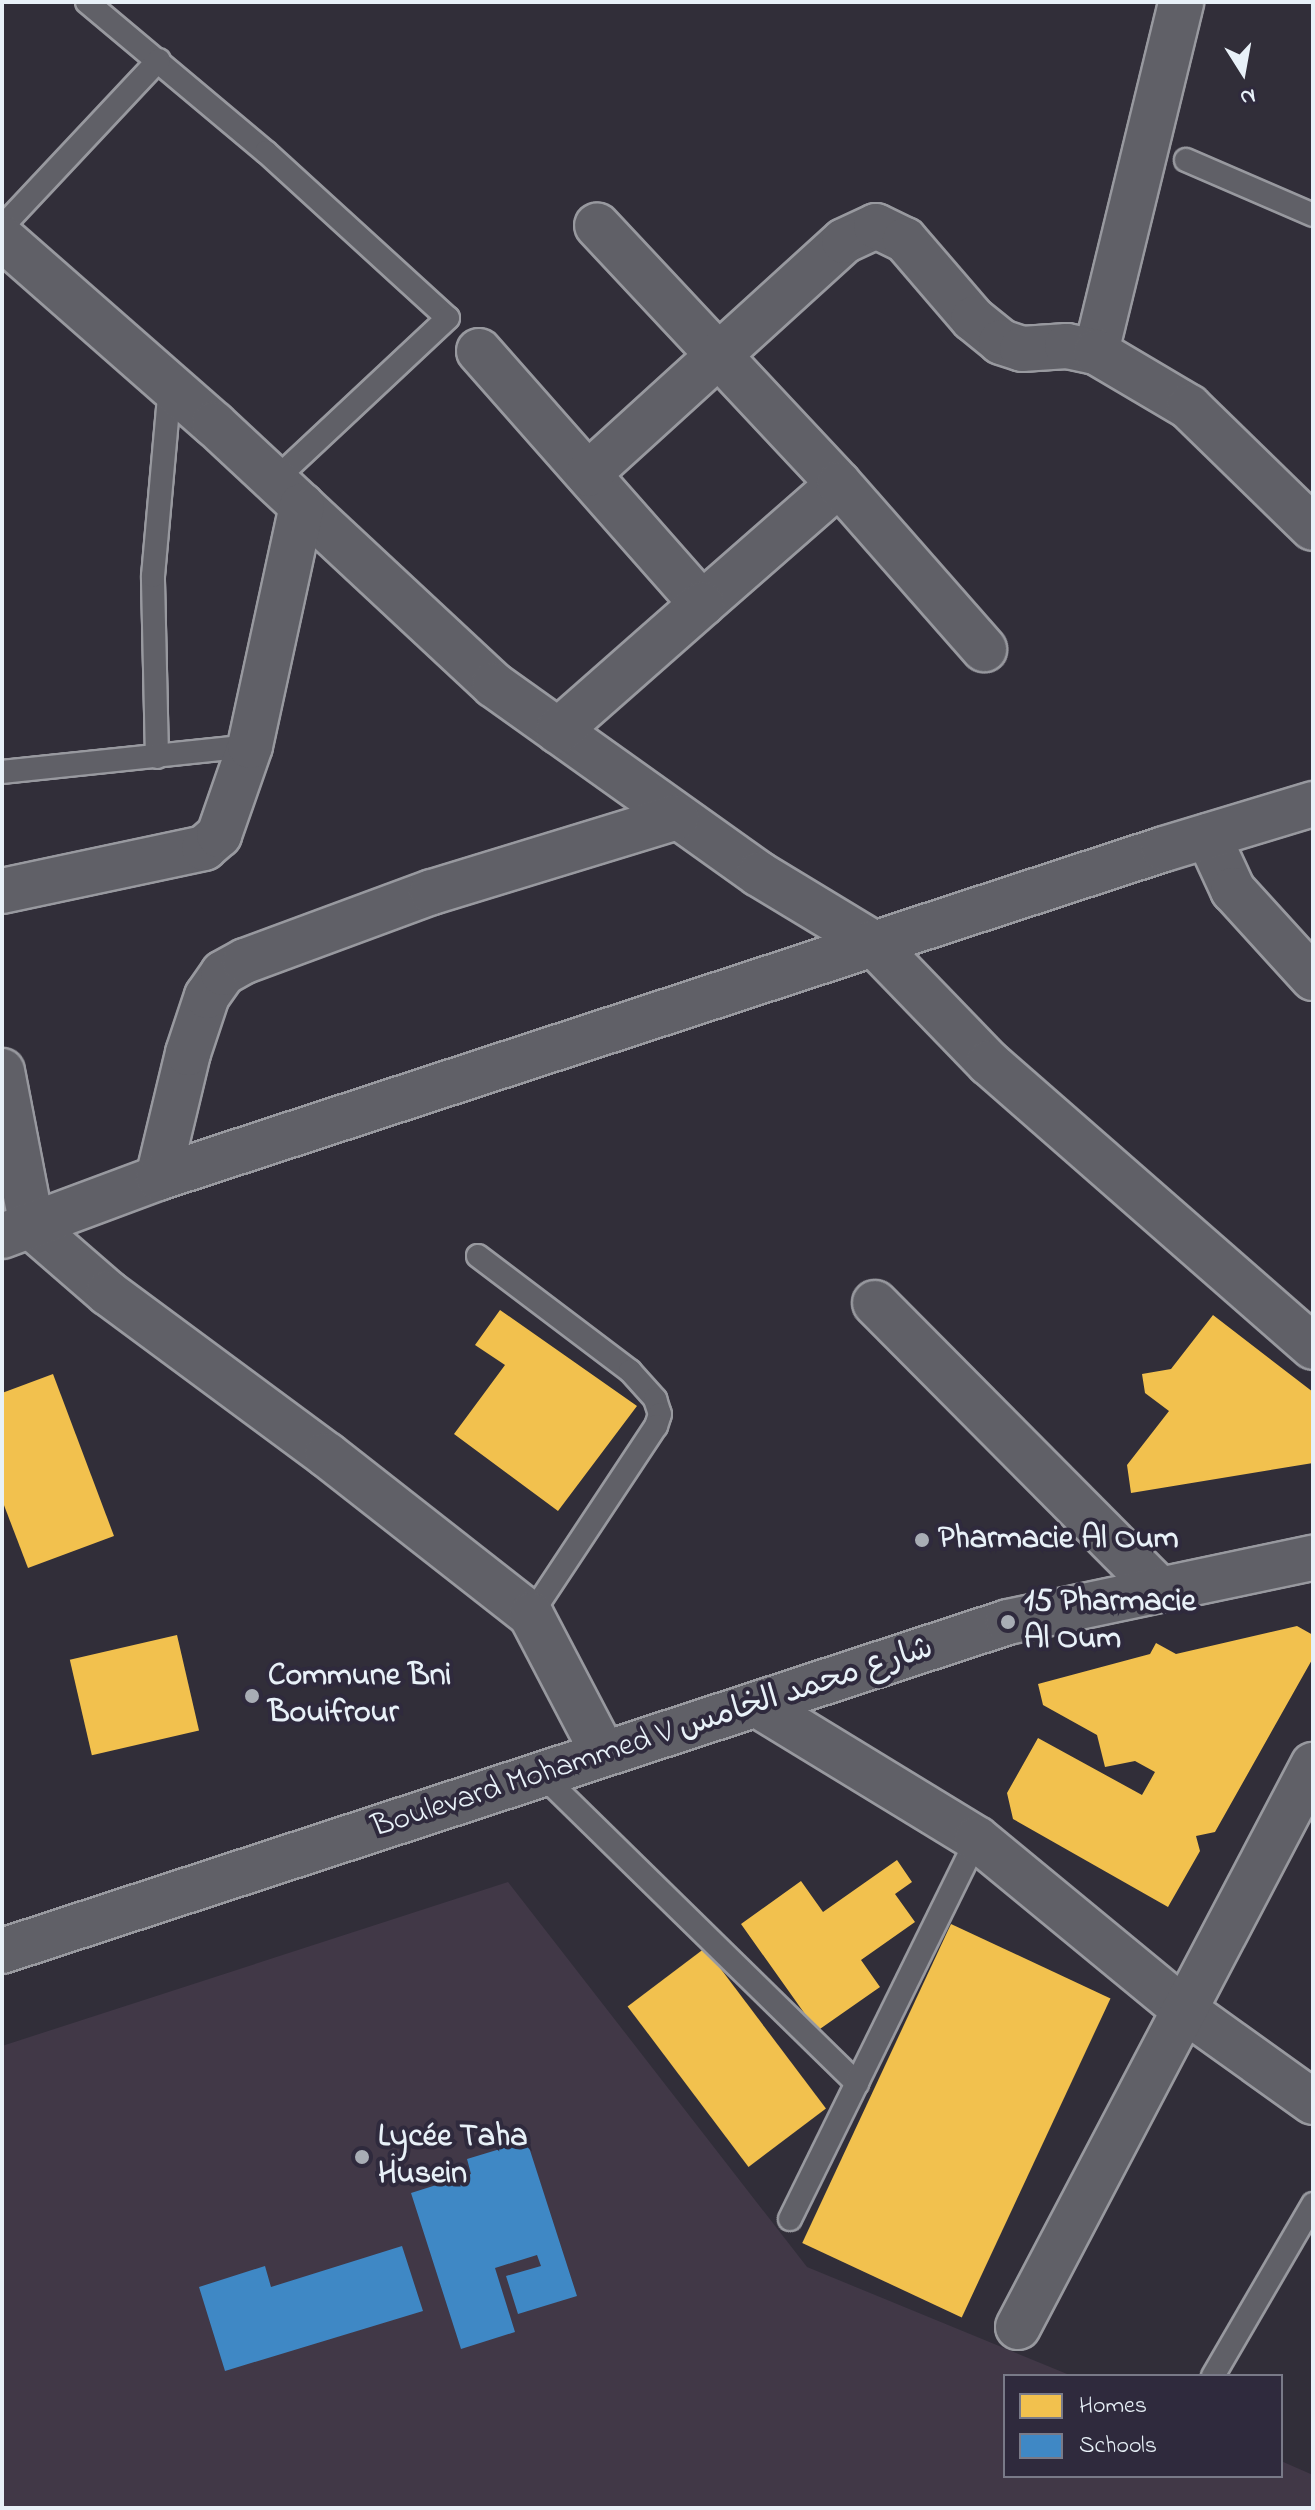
<!DOCTYPE html>
<meta charset="utf-8">
<style>
body{margin:0}
#map{position:relative;width:1315px;height:2510px;overflow:hidden;background:#312e39;font-family:"Indie Flower","Playpen Sans Arabic",sans-serif}
div>[style]{position:absolute}
.built>*{inset:0;background:#413847}
.homes>*{inset:0;background:#f2c14e;transform-origin:0 0}
.schools>*{inset:0;background:#3f88c5}
.roads{filter:drop-shadow(2px 0 #98999f) drop-shadow(-2px 0 #98999f) drop-shadow(0 2px #98999f) drop-shadow(0 -2px #98999f)}
.lane>*{height:22px;margin:-11px;padding:0 11px;transform-origin:11px;border-radius:11px;background:#606067}
.street>*{height:44px;margin:-22px;padding:0 22px;transform-origin:22px;border-radius:22px;background:#606067}
.secondary>*{height:44px;margin:-22px;padding:0 22px;transform-origin:22px;border-radius:22px;background:#606067}
.dots>*{width:22px;height:22px;translate:-50% -50%;box-sizing:border-box;border:4px solid #2f2a3d;border-radius:50%}
span{translate:-50% -50%;white-space:nowrap;text-align:center;line-height:1.15;-webkit-text-stroke:8px #2f2a3d;paint-order:stroke}
.poi-label{font-size:32px;color:#e8f1f8;font-weight:700}
.left{translate:0 -50%;text-align:left}
.street-label{font-size:32px;color:#e8f1f8}
.frame{position:absolute;inset:0;border:4px solid #e8f1f8;pointer-events:none}
.legend{position:absolute;left:1003px;top:2374px;width:280px;height:104px;box-sizing:border-box;background:#2f2a3d;border:2px solid #797a88;margin:0;padding:10px 14px;list-style:none;font-size:24px;color:#e8f1f8}
.legend li{display:flex;align-items:center;gap:16px;height:40px}
.legend b{width:40px;border:2px solid #797a88}
.north{position:absolute;left:1203px;top:32px;width:80px;height:80px;-webkit-text-stroke:6px #2f2a3d;paint-order:stroke;rotate:169deg;font-size:22px;font-weight:700;line-height:32px;text-align:center;color:#e8f1f8}
.north::after{content:'';display:block;margin:auto;width:28px;height:36px;background:#e8f1f8;clip-path:polygon(50% 0,100% 100%,50% 72%,0 100%)}
</style>
<div id="map">
<div class="built">
<i style="clip-path:polygon(508px 1882px,807px 2267px,1072px 2376px,1005px 2376px,1005px 2476px,1281px 2476px,1281px 2461px,1313px 2475px,1313px 2508px,2px 2508px,2px 2046px)"></i>
</div>
<div class="homes">
<i style="clip-path:polygon(500px 1310px,637px 1406px,558px 1511px,454px 1434px,505px 1365px,475px 1345px)"></i>
<i style="clip-path:polygon(1213px 1315px,1313px 1392px,1313px 1463px,1131px 1493px,1127px 1465px,1169px 1411px,1145px 1393px,1142px 1374px,1171px 1369px)"></i>
<i style="clip-path:polygon(53px 1374px,114px 1536px,28px 1568px,2px 1500px,2px 1393px)"></i>
<i style="clip-path:polygon(1297px 1626px,1313px 1635px,1313px 1658px,1215px 1832px,1196px 1836px,1200px 1851px,1168px 1907px,1013px 1819px,1007px 1793px,1038px 1738px,1142px 1795px,1155px 1772px,1135px 1761px,1105px 1767px,1097px 1735px,1043px 1705px,1038px 1684px,1150px 1654px,1156px 1643px,1176px 1654px)"></i>
<i style="left:177px;top:1635px;width:98px;height:110px;rotate:77deg"></i>
<i style="clip-path:polygon(897px 1860px,912px 1882px,895px 1894px,915px 1922px,861px 1960px,880px 1987px,817px 2031px,741px 1924px,801px 1881px,823px 1912px)"></i>
<i style="left:951px;top:1924px;width:176px;height:352px;rotate:25deg"></i>
<i style="left:705px;top:1948px;width:201px;height:97px;rotate:53deg"></i>
</div>
<div class="schools">
<i style="clip-path:polygon(527px 2141px,577px 2296px,518px 2314px,506px 2276px,541px 2266px,537px 2255px,495px 2268px,515px 2332px,461px 2349px,411px 2193px,471px 2174px,467px 2159px)"></i>
<i style="clip-path:polygon(402px 2246px,423px 2311px,225px 2371px,199px 2287px,265px 2266px,271px 2287px)"></i>
</div>
<div class="roads">
<div class="lane">
<i style="left:87px;top:2px;width:234px;rotate:40deg"></i>
<i style="left:266px;top:152px;width:246px;rotate:42.4deg"></i>
<i style="left:448px;top:318px;width:240px;rotate:136.9deg"></i>
<i style="left:1186px;top:160px;width:138px;rotate:23.4deg"></i>
<i style="left:2px;top:227px;width:229px;rotate:-46.8deg"></i>
<i style="left:157px;top:757px;width:181px;rotate:-91.3deg"></i>
<i style="left:153px;top:576px;width:190px;rotate:-84.9deg"></i>
<i style="left:2px;top:772px;width:249px;rotate:-6deg"></i>
<i style="left:478px;top:1256px;width:191px;rotate:37.1deg"></i>
<i style="left:630px;top:1371px;width:38px;rotate:48deg"></i>
<i style="left:655px;top:1399px;width:16px;rotate:72deg"></i>
<i style="left:660px;top:1414px;width:13px;rotate:108deg"></i>
<i style="left:656px;top:1426px;width:227px;rotate:123.5deg"></i>
<i style="left:542px;top:1775px;width:441px;rotate:44.4deg"></i>
<i style="left:790px;top:2219px;width:424px;rotate:-63.8deg"></i>
<i style="left:1213px;top:2376px;width:199px;rotate:-59.8deg"></i>
</div>
<div class="street">
<i style="left:2px;top:238px;width:282px;rotate:41.3deg"></i>
<i style="left:214px;top:424px;width:383px;rotate:43deg"></i>
<i style="left:494px;top:685px;width:325px;rotate:35.5deg"></i>
<i style="left:759px;top:874px;width:133px;rotate:31.2deg"></i>
<i style="left:873px;top:943px;width:167px;rotate:46deg"></i>
<i style="left:989px;top:1063px;width:431px;rotate:41.2deg"></i>
<i style="left:479px;top:351px;width:337px;rotate:48.6deg"></i>
<i style="left:702px;top:604px;width:182px;rotate:-41.2deg"></i>
<i style="left:839px;top:484px;width:354px;rotate:-133.1deg"></i>
<i style="left:1096px;top:352px;width:360px;rotate:-76.3deg"></i>
<i style="left:588px;top:474px;width:346px;rotate:-42.3deg"></i>
<i style="left:844px;top:241px;width:35px;rotate:-25deg"></i>
<i style="left:876px;top:226px;width:32px;rotate:26deg"></i>
<i style="left:905px;top:240px;width:104px;rotate:49.3deg"></i>
<i style="left:973px;top:319px;width:36px;rotate:39deg"></i>
<i style="left:1001px;top:342px;width:22px;rotate:18deg"></i>
<i style="left:1022px;top:349px;width:45px;rotate:-3.8deg"></i>
<i style="left:1067px;top:346px;width:30px;rotate:12deg"></i>
<i style="left:1096px;top:352px;width:108px;rotate:30.6deg"></i>
<i style="left:1189px;top:407px;width:173px;rotate:44.3deg"></i>
<i style="left:839px;top:484px;width:220px;rotate:48.7deg"></i>
<i style="left:558px;top:731px;width:192px;rotate:-41.4deg"></i>
<i style="left:1208px;top:836px;width:60px;rotate:65.2deg"></i>
<i style="left:1233px;top:890px;width:119px;rotate:47.7deg"></i>
<i style="left:2px;top:891px;width:207px;rotate:-12deg"></i>
<i style="left:204px;top:848px;width:20px;rotate:-41deg"></i>
<i style="left:219px;top:835px;width:94px;rotate:-70.8deg"></i>
<i style="left:250px;top:746px;width:246px;rotate:-77.8deg"></i>
<i style="left:2px;top:1071px;width:159px;rotate:79.1deg"></i>
<i style="left:32px;top:1227px;width:101px;rotate:41deg"></i>
<i style="left:108px;top:1293px;width:272px;rotate:36.5deg"></i>
<i style="left:327px;top:1455px;width:259px;rotate:38.1deg"></i>
<i style="left:531px;top:1615px;width:156px;rotate:62.4deg"></i>
<i style="left:158px;top:1178px;width:129px;rotate:-76.5deg"></i>
<i style="left:188px;top:1053px;width:60px;rotate:-71.6deg"></i>
<i style="left:207px;top:996px;width:28px;rotate:-55deg"></i>
<i style="left:223px;top:973px;width:25px;rotate:-29deg"></i>
<i style="left:245px;top:961px;width:199px;rotate:-20.3deg"></i>
<i style="left:432px;top:892px;width:256px;rotate:-17deg"></i>
<i style="left:875px;top:1303px;width:403px;rotate:45.2deg"></i>
<i style="left:759px;top:1706px;width:255px;rotate:31.4deg"></i>
<i style="left:977px;top:1839px;width:271px;rotate:39.5deg"></i>
<i style="left:1186px;top:2011px;width:156px;rotate:35.6deg"></i>
<i style="left:1018px;top:2327px;width:635px;rotate:-62.3deg"></i>
</div>
<div class="secondary">
<i style="left:2px;top:1236px;width:166px;rotate:-20.4deg"></i>
<i style="left:158px;top:1178px;width:1058px;rotate:-18.11deg"></i>
<i style="left:1164px;top:849px;width:156px;rotate:-16.8deg"></i>
<i style="left:2px;top:1951px;width:1058px;rotate:-18.11deg"></i>
<i style="left:1008px;top:1622px;width:312px;rotate:-11.9deg"></i>
</div>
</div>
<div class="dots">
<i style="left:922px;top:1540px;background:#a8adb5"></i>
<i style="left:1008px;top:1622px;background:#a8adb5"></i>
<i style="left:252px;top:1696px;background:#a8adb5"></i>
<i style="left:362px;top:2157px;background:#a8adb5"></i>
</div>
<div class="poi-label">
<span class="left" style="left:938px;top:1540px">Pharmacie Al Oum</span>
<span class="left" style="left:1024px;top:1622px">15 Pharmacie<br>Al Oum</span>
<span class="left" style="left:268px;top:1696px">Commune Bni<br>Bouifrour</span>
<span class="left" style="left:378px;top:2157px">Lycée Taha<br>Husein</span>
</div>
<div class="street-label">
<span style="left:653px;top:1739px;rotate:-18deg">Boulevard Mohammed V شارع محمد الخامس</span>
</div>
<div class="frame"></div>
<ul class="legend">
<li><b style="height:22px;background:#f2c14e"></b>Homes</li>
<li><b style="height:22px;background:#3f88c5"></b>Schools</li>
</ul>
<div class="north">N</div>
</div>
